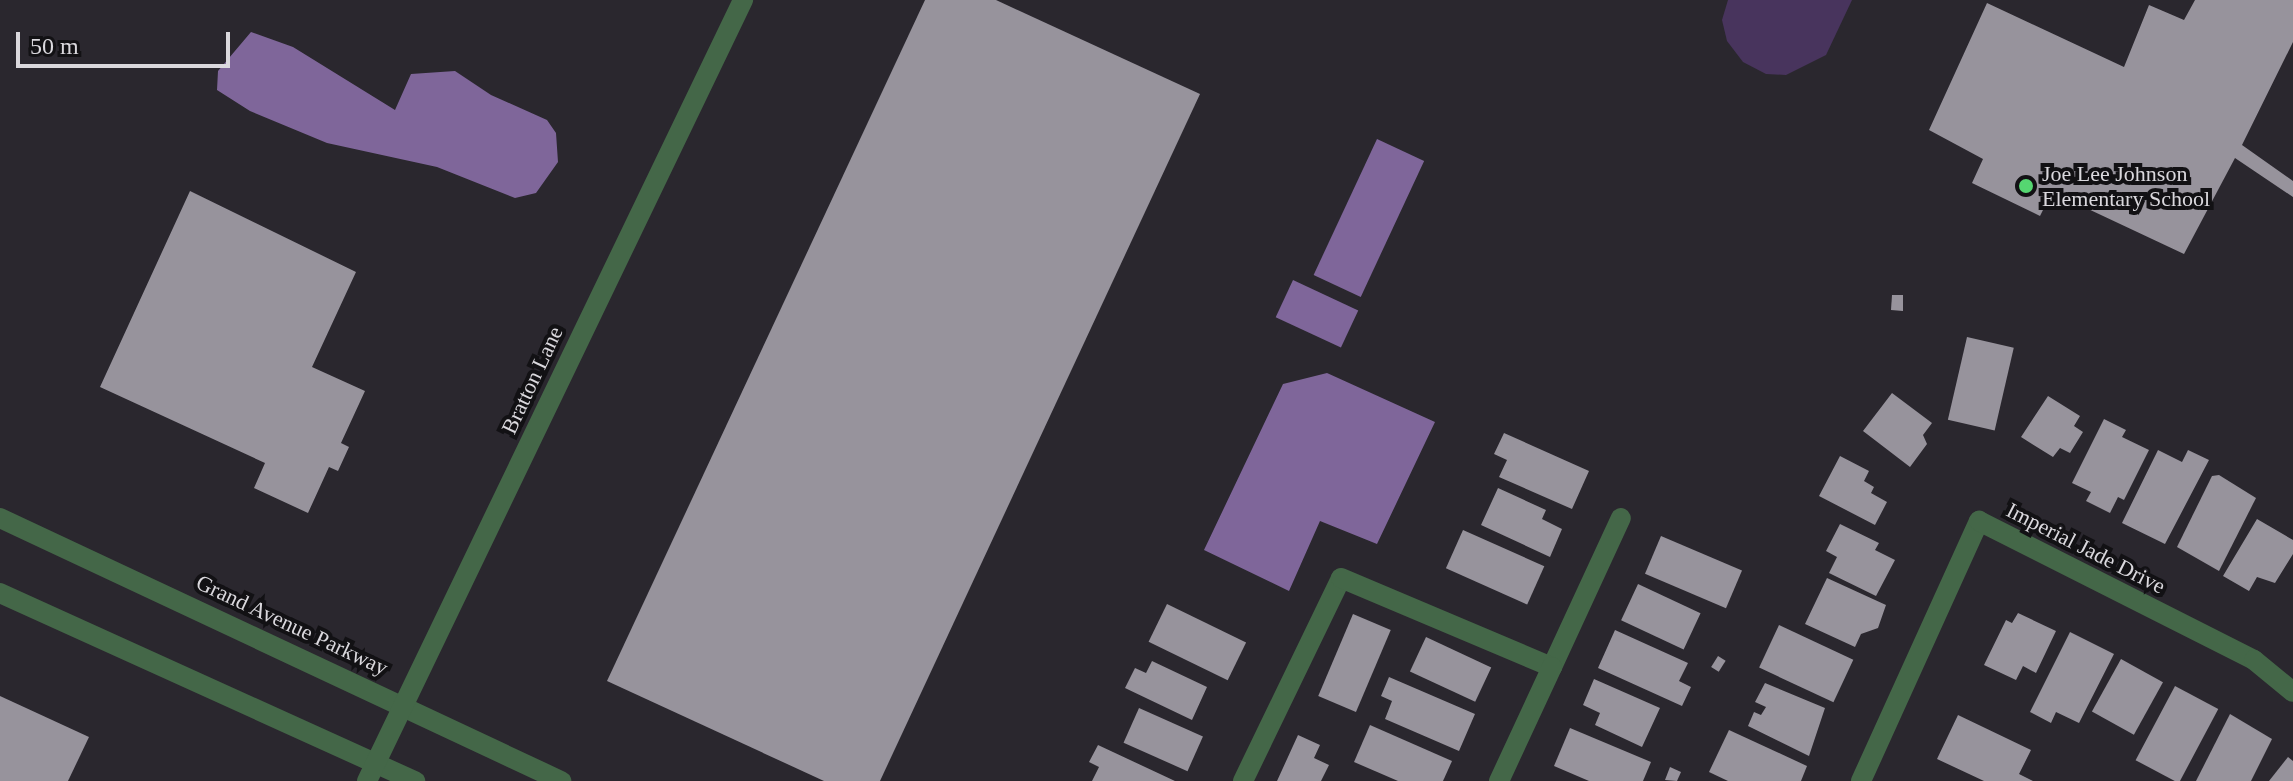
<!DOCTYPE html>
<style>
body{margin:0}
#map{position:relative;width:2293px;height:781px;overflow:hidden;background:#2a272e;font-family:Georgia,serif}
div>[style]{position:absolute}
.green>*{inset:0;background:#48345d}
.water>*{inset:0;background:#7f669a;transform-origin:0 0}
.building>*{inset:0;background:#97939c;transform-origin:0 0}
.minor>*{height:20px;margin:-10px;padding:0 10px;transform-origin:10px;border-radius:10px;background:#446748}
.dots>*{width:22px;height:22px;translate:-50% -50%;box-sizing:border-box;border:4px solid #121114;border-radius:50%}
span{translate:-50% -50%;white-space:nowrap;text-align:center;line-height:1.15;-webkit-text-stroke:8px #121114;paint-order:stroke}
.poi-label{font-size:22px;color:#dad8dd}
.left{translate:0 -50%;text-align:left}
.street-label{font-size:22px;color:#dad8dd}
.scale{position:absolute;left:16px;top:32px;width:214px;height:36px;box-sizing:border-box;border:4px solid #dad8dd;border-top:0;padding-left:10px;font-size:24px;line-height:28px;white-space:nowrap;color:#dad8dd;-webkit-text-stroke:6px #121114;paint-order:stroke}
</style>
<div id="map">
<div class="green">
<i style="clip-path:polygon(1728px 0,1852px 0,1826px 55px,1786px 75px,1766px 74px,1743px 62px,1727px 41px,1722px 20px)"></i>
</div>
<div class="water">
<i style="clip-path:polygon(251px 32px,293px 47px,395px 110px,411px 74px,455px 71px,491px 95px,547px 120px,556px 133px,558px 162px,536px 193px,515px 198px,437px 167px,327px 143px,250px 111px,217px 90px,218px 71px)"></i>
<i style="left:1377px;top:139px;width:52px;height:150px;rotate:25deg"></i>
<i style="left:1293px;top:280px;width:72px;height:41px;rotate:25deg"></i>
<i style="clip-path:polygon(1327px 373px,1435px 422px,1377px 544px,1320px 521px,1289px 591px,1204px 550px,1283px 384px)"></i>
</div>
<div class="building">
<i style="clip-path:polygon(925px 0,996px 0,1200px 94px,880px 781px,824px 781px,607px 681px)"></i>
<i style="clip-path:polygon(2195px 0,2293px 0,2293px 42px,2242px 145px,2293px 181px,2293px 197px,2235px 158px,2184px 254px,2052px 192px,2040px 216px,1972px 183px,1983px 159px,1929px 130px,1987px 3px,2124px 67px,2149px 5px,2184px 20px)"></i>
<i style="clip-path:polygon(190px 191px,356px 272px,312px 367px,365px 391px,341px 443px,349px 447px,338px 471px,329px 467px,308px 513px,254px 488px,265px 463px,100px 387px)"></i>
<i style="clip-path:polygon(1892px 295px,1903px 295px,1903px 311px,1891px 310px)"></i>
<i style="left:1967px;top:337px;width:48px;height:85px;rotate:13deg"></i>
<i style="clip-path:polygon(1892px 393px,1932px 423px,1923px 435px,1927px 444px,1910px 467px,1863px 431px)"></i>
<i style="clip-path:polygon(2048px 396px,2080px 416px,2074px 426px,2083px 432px,2070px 453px,2060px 448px,2053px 457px,2021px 437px)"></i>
<i style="clip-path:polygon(2104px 419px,2126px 430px,2122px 437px,2149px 450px,2124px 500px,2118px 497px,2110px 513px,2086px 501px,2091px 492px,2072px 483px)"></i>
<i style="clip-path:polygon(1504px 433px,1589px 471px,1572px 509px,1499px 477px,1507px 460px,1494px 454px)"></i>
<i style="clip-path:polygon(2158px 450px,2182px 462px,2188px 450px,2209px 460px,2165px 544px,2122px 523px)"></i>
<i style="clip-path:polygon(1840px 456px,1869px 471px,1864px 481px,1874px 487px,1871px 493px,1887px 502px,1875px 525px,1819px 496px)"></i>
<i style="clip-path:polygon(2219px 475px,2256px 498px,2219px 571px,2177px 547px,2212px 476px)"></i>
<i style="clip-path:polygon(1498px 488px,1546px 510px,1542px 519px,1562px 529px,1550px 557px,1481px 525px)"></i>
<i style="clip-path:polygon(2257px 519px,2293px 540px,2293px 554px,2275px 583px,2257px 577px,2249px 591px,2223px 576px)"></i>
<i style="clip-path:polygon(1840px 524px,1879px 543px,1875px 550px,1895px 560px,1876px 596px,1829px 573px,1837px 557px,1826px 551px)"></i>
<i style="left:1463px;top:530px;width:89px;height:42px;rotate:24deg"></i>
<i style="left:1661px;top:536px;width:88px;height:41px;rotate:23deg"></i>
<i style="clip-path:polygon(1827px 578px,1886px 605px,1878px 628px,1861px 634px,1855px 647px,1805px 624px)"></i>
<i style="left:1638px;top:584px;width:69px;height:40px;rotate:25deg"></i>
<i style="left:1167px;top:604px;width:88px;height:42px;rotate:26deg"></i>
<i style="clip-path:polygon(2018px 613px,2056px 631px,2036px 673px,2023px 666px,2016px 680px,1984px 665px,2006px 620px,2012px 623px)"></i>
<i style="left:1353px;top:614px;width:41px;height:89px;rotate:23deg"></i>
<i style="left:1779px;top:625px;width:82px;height:47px;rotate:25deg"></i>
<i style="clip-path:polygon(1615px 630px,1688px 663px,1679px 681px,1691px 687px,1682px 706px,1598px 668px)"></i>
<i style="clip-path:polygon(2070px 632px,2114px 654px,2079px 723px,2056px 712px,2051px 723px,2030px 712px)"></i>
<i style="left:1426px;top:637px;width:72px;height:38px;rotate:25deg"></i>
<i style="left:1718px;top:656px;width:9px;height:13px;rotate:32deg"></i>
<i style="left:2121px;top:659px;width:48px;height:60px;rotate:29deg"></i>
<i style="clip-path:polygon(1152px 661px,1207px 687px,1192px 720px,1125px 688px,1135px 668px,1146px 673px)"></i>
<i style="clip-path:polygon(1389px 677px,1475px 714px,1459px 751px,1385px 719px,1392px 701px,1381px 696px)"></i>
<i style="clip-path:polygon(1594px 679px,1660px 708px,1642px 747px,1595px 725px,1600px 713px,1583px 705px)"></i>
<i style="clip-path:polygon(1765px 683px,1825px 708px,1809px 756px,1748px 726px,1754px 712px,1761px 715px,1766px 707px,1755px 702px)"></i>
<i style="left:2175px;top:686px;width:49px;height:84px;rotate:28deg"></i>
<i style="clip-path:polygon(0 696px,89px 737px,68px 781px,0 781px)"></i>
<i style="left:1139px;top:708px;width:70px;height:38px;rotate:24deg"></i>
<i style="clip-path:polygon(2230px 714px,2272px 739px,2251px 781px,2196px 781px)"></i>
<i style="clip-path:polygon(1958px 715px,2031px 750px,2019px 774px,2033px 781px,1984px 781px,1937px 759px)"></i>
<i style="clip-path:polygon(1370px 725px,1452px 761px,1443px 781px,1398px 781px,1354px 762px)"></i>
<i style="clip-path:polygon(1570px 728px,1651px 762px,1643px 781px,1589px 781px,1554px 766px)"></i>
<i style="clip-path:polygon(1729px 730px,1807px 766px,1801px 781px,1728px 781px,1709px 772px)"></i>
<i style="clip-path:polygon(1298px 735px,1320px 745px,1314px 758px,1329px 765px,1321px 781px,1277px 781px)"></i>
<i style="clip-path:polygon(1098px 745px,1175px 781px,1092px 781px,1099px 767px,1089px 762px)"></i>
<i style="clip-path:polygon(2288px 757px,2293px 761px,2293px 781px,2269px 781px)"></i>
<i style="clip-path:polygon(1670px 767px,1681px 772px,1677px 781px,1665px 780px)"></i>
</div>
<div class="minor">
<i style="left:0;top:518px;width:620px;rotate:25.12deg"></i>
<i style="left:0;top:593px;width:456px;rotate:24.4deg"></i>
<i style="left:1552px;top:667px;width:164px;rotate:-65.2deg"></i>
<i style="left:367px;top:781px;width:867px;rotate:-64.29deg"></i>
<i style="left:1243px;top:781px;width:225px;rotate:-64.2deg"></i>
<i style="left:1341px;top:578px;width:229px;rotate:22.9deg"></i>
<i style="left:1552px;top:667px;width:126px;rotate:114.9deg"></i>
<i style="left:1861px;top:781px;width:286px;rotate:-65.6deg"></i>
<i style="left:1979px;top:521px;width:308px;rotate:26.8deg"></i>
<i style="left:2254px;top:660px;width:50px;rotate:39.4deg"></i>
</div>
<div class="dots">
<i style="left:2026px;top:186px;background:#55d671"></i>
</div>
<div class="poi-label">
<span class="left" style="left:2042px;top:186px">Joe Lee Johnson<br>Elementary School</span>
</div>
<div class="street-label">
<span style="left:532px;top:380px;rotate:-65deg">Bratton Lane</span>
<span style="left:2086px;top:548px;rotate:27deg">Imperial Jade Drive</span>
<span style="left:292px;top:625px;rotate:25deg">Grand Avenue Parkway</span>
</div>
<div class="scale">50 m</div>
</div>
